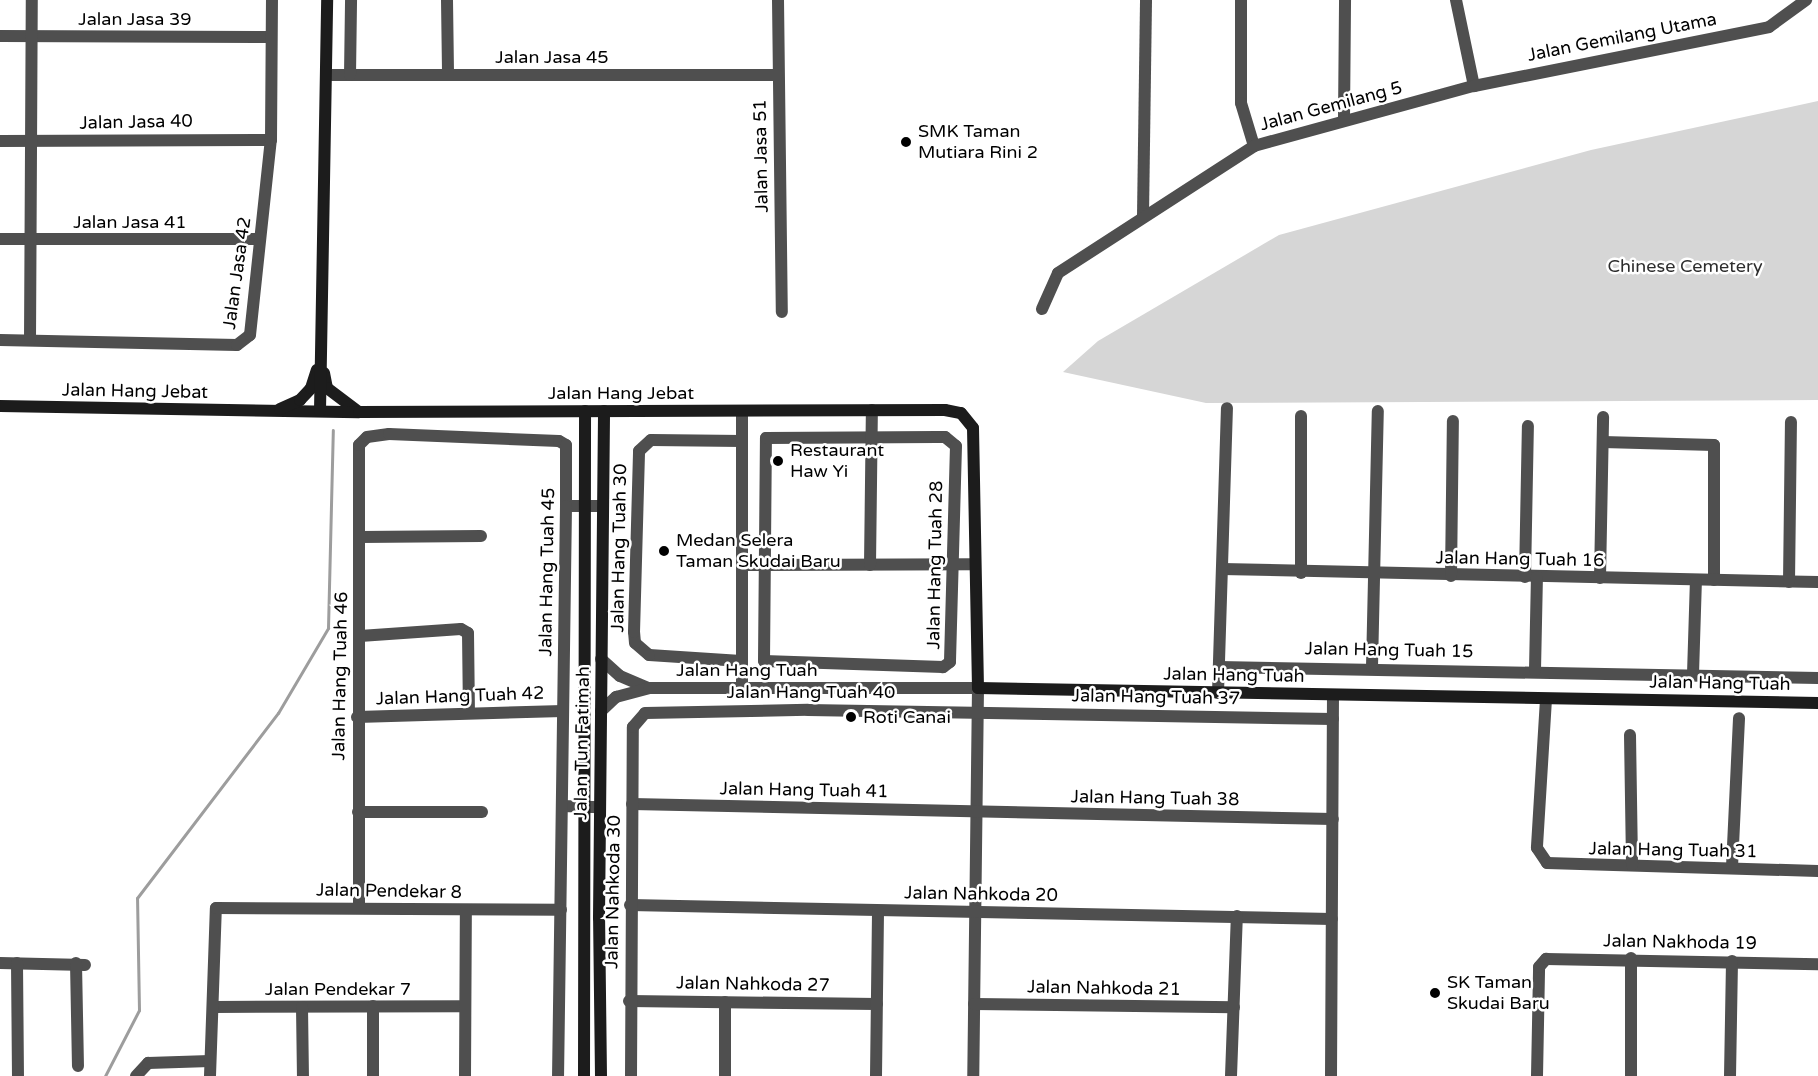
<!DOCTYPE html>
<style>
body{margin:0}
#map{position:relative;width:1818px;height:1076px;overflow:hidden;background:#fff;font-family:"Varela Round",sans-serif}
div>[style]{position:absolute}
.green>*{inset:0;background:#d6d6d6}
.stream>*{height:3px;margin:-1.5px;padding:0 1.5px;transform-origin:1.5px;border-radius:1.5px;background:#9d9d9d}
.street>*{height:12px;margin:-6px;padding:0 6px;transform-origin:6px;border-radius:6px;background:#4f4f4f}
.secondary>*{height:12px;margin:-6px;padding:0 6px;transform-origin:6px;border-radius:6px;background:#1c1c1c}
.dots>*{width:16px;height:16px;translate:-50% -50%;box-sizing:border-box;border:3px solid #fff;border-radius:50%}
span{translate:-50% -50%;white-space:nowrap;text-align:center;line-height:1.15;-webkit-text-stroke:5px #fff;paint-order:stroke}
.street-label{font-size:18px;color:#000}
.poi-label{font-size:18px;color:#000}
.left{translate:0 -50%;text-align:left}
.park-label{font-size:18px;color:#2d2d2d}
</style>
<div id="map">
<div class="green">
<i style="clip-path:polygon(1818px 101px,1818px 400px,1206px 403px,1063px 372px,1098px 341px,1279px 235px,1591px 150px)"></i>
</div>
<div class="stream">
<i style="left:105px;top:1076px;width:74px;rotate:-62.7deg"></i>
<i style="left:139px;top:1010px;width:112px;rotate:-91deg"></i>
<i style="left:137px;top:898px;width:233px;rotate:-52.7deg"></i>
<i style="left:278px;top:713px;width:99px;rotate:-59.5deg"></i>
<i style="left:328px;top:628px;width:198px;rotate:-88.6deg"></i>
</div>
<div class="street">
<i style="left:447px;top:0;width:75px;rotate:89.2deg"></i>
<i style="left:778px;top:0;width:312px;rotate:89.3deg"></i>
<i style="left:1241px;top:0;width:103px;rotate:90deg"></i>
<i style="left:1241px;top:103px;width:45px;rotate:73.2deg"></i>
<i style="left:1456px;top:0;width:88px;rotate:78.2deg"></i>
<i style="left:0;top:36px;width:271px;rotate:0.2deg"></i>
<i style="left:326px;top:75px;width:451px"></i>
<i style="left:350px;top:75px;width:75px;rotate:-89.2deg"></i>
<i style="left:1344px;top:119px;width:119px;rotate:-89.5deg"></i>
<i style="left:0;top:141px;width:271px;rotate:-0.2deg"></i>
<i style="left:1143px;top:216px;width:216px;rotate:-89.2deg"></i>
<i style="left:0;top:239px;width:260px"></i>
<i style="left:1042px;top:309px;width:39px;rotate:-66deg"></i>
<i style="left:1058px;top:273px;width:234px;rotate:-32.9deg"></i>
<i style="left:1254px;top:146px;width:228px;rotate:-15.3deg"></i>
<i style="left:1474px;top:86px;width:301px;rotate:-11.3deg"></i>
<i style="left:1769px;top:27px;width:46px;rotate:-36.1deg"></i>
<i style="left:0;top:340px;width:237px;rotate:1.2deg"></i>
<i style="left:237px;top:345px;width:16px;rotate:-38deg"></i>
<i style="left:250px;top:335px;width:196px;rotate:-83.9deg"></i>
<i style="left:271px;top:140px;width:140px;rotate:-89.6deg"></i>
<i style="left:30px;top:340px;width:340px;rotate:-89.7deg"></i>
<i style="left:1301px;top:416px;width:157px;rotate:90deg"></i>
<i style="left:937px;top:437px;width:8px"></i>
<i style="left:945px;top:437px;width:14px;rotate:39deg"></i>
<i style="left:956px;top:446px;width:216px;rotate:91.6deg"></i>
<i style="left:950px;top:662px;width:9px;rotate:144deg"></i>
<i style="left:943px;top:667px;width:179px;rotate:-178.1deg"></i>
<i style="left:764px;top:661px;width:223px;rotate:-89.5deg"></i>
<i style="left:766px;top:438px;width:171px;rotate:-0.3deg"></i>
<i style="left:1603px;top:442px;width:111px;rotate:1.5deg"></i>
<i style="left:1714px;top:445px;width:135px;rotate:90deg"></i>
<i style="left:566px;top:506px;width:37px"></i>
<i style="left:360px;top:537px;width:121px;rotate:-0.5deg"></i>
<i style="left:742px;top:565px;width:231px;rotate:-0.2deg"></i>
<i style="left:870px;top:565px;width:155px;rotate:-89.3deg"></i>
<i style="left:1222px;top:569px;width:596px;rotate:1.25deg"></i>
<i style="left:1451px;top:576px;width:155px;rotate:-89.3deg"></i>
<i style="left:1525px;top:577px;width:151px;rotate:-88.9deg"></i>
<i style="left:1600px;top:578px;width:161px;rotate:-88.9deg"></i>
<i style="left:1789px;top:582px;width:160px;rotate:-89.3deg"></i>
<i style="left:360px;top:636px;width:101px;rotate:-4deg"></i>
<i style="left:461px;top:629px;width:8px;rotate:30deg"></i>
<i style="left:468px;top:633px;width:80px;rotate:89.3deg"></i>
<i style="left:601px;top:659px;width:25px;rotate:42deg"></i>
<i style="left:620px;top:676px;width:30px;rotate:23deg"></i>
<i style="left:741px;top:661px;width:92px;rotate:-176.3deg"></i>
<i style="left:649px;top:655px;width:18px;rotate:-139deg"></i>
<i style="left:635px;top:643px;width:11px;rotate:-95deg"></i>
<i style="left:634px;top:632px;width:181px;rotate:-88.4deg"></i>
<i style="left:639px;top:451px;width:16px;rotate:-43deg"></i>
<i style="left:651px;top:440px;width:91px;rotate:0.6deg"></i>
<i style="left:1219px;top:667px;width:599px;rotate:1.05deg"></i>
<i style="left:1372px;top:667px;width:256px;rotate:-88.7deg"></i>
<i style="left:1535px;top:670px;width:93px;rotate:-88.8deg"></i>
<i style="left:1693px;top:674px;width:94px;rotate:-88.2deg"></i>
<i style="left:742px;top:687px;width:276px;rotate:-90deg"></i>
<i style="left:1218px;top:693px;width:285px;rotate:-88.2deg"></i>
<i style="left:1546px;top:699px;width:149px;rotate:93.5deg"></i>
<i style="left:1537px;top:848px;width:18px;rotate:56deg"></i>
<i style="left:1547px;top:863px;width:271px;rotate:1.7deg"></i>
<i style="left:601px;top:711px;width:21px;rotate:-43deg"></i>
<i style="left:616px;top:697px;width:34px;rotate:-15deg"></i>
<i style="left:649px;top:688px;width:329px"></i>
<i style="left:978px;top:688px;width:388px;rotate:90.7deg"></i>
<i style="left:357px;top:717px;width:206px;rotate:-1.7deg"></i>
<i style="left:1630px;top:735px;width:130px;rotate:89.1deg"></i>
<i style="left:632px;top:804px;width:701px;rotate:1.23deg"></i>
<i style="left:562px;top:806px;width:38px;rotate:2deg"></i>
<i style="left:358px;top:812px;width:124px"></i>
<i style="left:1732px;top:867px;width:149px;rotate:-87.3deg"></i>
<i style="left:630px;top:905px;width:702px;rotate:1.14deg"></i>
<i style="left:359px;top:908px;width:463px;rotate:-90deg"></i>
<i style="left:359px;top:445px;width:11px;rotate:-45deg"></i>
<i style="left:367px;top:437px;width:22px;rotate:-8deg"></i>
<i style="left:389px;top:434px;width:170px;rotate:2.4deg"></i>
<i style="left:559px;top:441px;width:8px;rotate:30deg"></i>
<i style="left:566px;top:445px;width:61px;rotate:90deg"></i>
<i style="left:566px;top:506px;width:570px;rotate:90.8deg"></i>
<i style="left:0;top:963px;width:85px;rotate:1.3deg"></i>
<i style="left:17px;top:963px;width:113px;rotate:89.5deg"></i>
<i style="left:76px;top:963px;width:103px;rotate:88.9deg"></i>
<i style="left:629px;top:1001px;width:248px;rotate:0.7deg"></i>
<i style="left:725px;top:1002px;width:74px;rotate:90deg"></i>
<i style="left:974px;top:1004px;width:260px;rotate:0.7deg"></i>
<i style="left:213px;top:1007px;width:250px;rotate:-0.2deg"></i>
<i style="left:302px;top:1007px;width:69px;rotate:89.2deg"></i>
<i style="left:136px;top:1076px;width:18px;rotate:-47deg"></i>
<i style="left:148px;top:1063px;width:62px;rotate:-1.8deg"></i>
<i style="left:210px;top:1076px;width:168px;rotate:-88deg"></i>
<i style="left:216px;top:908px;width:345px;rotate:0.3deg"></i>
<i style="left:373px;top:1076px;width:70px;rotate:-90deg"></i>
<i style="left:465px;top:1076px;width:166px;rotate:-89.7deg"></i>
<i style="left:631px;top:1076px;width:349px;rotate:-89.7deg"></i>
<i style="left:633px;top:727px;width:18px;rotate:-49deg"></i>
<i style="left:645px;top:713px;width:163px;rotate:-1.1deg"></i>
<i style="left:808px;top:710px;width:525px;rotate:0.98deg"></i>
<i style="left:876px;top:1076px;width:165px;rotate:-89.3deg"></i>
<i style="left:1231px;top:1076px;width:160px;rotate:-87.9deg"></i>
<i style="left:1331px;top:1076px;width:381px;rotate:-89.7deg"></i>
<i style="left:1537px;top:1076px;width:109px;rotate:-88.9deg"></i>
<i style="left:1539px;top:967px;width:11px;rotate:-49deg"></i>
<i style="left:1546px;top:959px;width:272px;rotate:1.1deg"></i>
<i style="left:1631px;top:1076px;width:118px;rotate:-90deg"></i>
<i style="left:1730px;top:1076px;width:115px;rotate:-89deg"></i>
</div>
<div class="secondary">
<i style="left:324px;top:373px;width:15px;rotate:79deg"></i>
<i style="left:327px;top:388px;width:39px;rotate:37deg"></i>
<i style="left:0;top:406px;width:359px;rotate:1deg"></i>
<i style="left:359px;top:412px;width:586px;rotate:-0.2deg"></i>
<i style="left:945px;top:410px;width:16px;rotate:11deg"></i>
<i style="left:961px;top:413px;width:19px;rotate:51deg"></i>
<i style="left:973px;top:428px;width:260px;rotate:88.9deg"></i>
<i style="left:978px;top:688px;width:840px;rotate:1.02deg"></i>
<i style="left:280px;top:409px;width:22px;rotate:-24deg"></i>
<i style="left:300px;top:400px;width:16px;rotate:-47deg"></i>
<i style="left:311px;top:388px;width:19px;rotate:-72deg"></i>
<i style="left:320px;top:411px;width:411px;rotate:-89deg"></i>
<i style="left:584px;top:1076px;width:665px;rotate:-89.91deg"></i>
<i style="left:601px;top:1076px;width:158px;rotate:-90.7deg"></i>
<i style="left:599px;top:918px;width:507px;rotate:-89.43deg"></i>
</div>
<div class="dots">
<i style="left:906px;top:142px;background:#000"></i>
<i style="left:778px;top:461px;background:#000"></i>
<i style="left:664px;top:551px;background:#000"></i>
<i style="left:851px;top:717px;background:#000"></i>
<i style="left:1435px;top:993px;background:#000"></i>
</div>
<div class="street-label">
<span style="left:135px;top:19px">Jalan Jasa 39</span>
<span style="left:1622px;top:37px;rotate:-11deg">Jalan Gemilang Utama</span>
<span style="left:552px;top:57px">Jalan Jasa 45</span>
<span style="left:1331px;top:106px;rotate:-15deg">Jalan Gemilang 5</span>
<span style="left:136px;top:122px;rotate:-1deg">Jalan Jasa 40</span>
<span style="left:761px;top:156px;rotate:-91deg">Jalan Jasa 51</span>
<span style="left:130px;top:222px">Jalan Jasa 41</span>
<span style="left:237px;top:273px;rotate:-82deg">Jalan Jasa 42</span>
<span style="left:135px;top:391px;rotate:1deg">Jalan Hang Jebat</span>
<span style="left:621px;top:393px">Jalan Hang Jebat</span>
<span style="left:619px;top:548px;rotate:-89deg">Jalan Hang Tuah 30</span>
<span style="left:1520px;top:559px;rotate:1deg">Jalan Hang Tuah 16</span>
<span style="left:935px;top:565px;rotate:-89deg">Jalan Hang Tuah 28</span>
<span style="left:547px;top:572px;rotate:-89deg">Jalan Hang Tuah 45</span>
<span style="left:1389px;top:650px;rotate:1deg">Jalan Hang Tuah 15</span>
<span style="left:747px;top:670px">Jalan Hang Tuah</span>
<span style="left:1234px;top:675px;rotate:1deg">Jalan Hang Tuah</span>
<span style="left:340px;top:676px;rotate:-89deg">Jalan Hang Tuah 46</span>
<span style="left:1720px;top:683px;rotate:1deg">Jalan Hang Tuah</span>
<span style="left:811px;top:692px">Jalan Hang Tuah 40</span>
<span style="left:460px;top:696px;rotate:-2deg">Jalan Hang Tuah 42</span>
<span style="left:1156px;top:697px;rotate:1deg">Jalan Hang Tuah 37</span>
<span style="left:582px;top:743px;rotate:-89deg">Jalan Tun Fatimah</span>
<span style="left:804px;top:790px;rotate:1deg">Jalan Hang Tuah 41</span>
<span style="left:1155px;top:798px;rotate:1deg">Jalan Hang Tuah 38</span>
<span style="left:1673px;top:850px;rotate:1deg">Jalan Hang Tuah 31</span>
<span style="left:389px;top:891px;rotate:1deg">Jalan Pendekar 8</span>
<span style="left:613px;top:892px;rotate:-89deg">Jalan Nahkoda 30</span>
<span style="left:981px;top:894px;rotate:1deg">Jalan Nahkoda 20</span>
<span style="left:1680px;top:942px;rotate:1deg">Jalan Nakhoda 19</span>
<span style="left:753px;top:984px;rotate:1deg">Jalan Nahkoda 27</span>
<span style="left:1104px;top:988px;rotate:1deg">Jalan Nahkoda 21</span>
<span style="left:338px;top:989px">Jalan Pendekar 7</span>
</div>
<div class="poi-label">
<span class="left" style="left:918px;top:142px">SMK Taman<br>Mutiara Rini 2</span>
<span class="left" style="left:790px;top:461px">Restaurant<br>Haw Yi</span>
<span class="left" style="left:676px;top:551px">Medan Selera<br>Taman Skudai Baru</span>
<span class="left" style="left:863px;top:717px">Roti Canai</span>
<span class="left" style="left:1447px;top:993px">SK Taman<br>Skudai Baru</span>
</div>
<div class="park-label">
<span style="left:1685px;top:266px">Chinese Cemetery</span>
</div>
</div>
